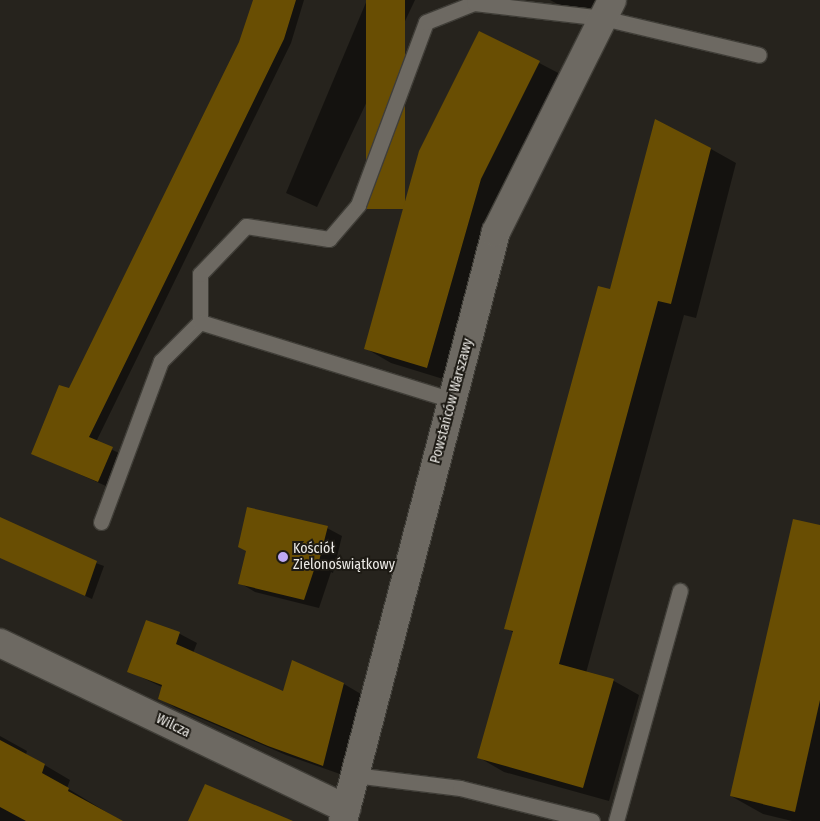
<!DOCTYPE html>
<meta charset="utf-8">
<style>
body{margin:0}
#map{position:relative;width:820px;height:821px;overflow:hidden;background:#26231d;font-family:"Fira Sans Condensed",sans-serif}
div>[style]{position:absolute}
.shadow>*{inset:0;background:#0007}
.building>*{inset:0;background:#694e03;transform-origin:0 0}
.roads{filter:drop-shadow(1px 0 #403e38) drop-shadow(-1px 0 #403e38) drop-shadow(0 1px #403e38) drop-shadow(0 -1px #403e38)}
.service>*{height:15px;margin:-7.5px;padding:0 7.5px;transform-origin:7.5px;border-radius:7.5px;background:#6d6962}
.minor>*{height:28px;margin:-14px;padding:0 14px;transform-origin:14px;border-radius:14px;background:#6d6962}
.tertiary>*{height:28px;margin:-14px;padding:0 14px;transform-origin:14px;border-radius:14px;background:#6d6962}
.dots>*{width:14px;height:14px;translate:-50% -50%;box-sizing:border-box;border:2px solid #1d1a14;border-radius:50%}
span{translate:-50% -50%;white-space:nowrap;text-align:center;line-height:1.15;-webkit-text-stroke:4px #1d1a14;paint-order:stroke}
.street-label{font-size:14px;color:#edebe7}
.poi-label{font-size:14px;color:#edebe7}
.left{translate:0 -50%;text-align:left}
</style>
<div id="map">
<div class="shadow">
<i style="clip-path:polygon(254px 0,304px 0,291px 43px,96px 442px,119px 453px,106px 486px,40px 457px,70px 390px,240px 42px)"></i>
<i style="clip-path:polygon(367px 0,415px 0,317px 207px,286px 193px)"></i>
<i style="clip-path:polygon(550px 0,599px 0,590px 16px,578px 15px)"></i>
<i style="clip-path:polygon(480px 32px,566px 77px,453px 382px,391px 363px,365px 348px)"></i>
<i style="clip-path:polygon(711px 149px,736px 163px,696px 318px,684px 315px,586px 673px,614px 681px,639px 695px,609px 801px,504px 772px,478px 757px,514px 633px,506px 628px,611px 290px)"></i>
<i style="clip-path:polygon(820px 526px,820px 821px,792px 821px,763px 814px,731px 796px)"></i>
<i style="clip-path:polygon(327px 528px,342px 536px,333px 573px,331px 572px,319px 608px,255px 592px,240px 583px,247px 551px)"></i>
<i style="clip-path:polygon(0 529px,104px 566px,92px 599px,0 557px)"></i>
<i style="clip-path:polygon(147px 621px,180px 634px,197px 643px,193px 653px,284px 692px,344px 684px,361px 694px,340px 774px,286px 755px,176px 708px,159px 698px,162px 687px,128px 671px)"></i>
<i style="clip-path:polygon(0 736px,27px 751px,26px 754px,70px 780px,67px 788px,121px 821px,0 821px)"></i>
</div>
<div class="building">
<i style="clip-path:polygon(253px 0,296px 0,284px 39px,89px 437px,113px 447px,98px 482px,31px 454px,59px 385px,69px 388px,239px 42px)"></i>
<i style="left:366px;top:0;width:39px;height:209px"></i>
<i style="clip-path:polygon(479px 31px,540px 61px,481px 179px,427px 368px,364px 349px,419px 151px)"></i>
<i style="clip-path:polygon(655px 119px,711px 148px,671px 304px,658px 301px,559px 664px,614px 679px,583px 788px,477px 758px,513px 631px,504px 629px,598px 286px,610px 289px)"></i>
<i style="clip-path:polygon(247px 507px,328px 526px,318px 565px,316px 564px,304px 600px,238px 584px,246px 551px,238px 547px)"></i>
<i style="clip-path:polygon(0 517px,97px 561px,85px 596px,0 558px)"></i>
<i style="clip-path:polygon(793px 519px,820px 525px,820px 700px,795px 812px,730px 796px)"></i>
<i style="clip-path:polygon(146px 620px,180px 632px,176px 644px,283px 691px,292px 660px,344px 683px,323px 766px,268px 746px,158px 699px,162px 685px,127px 672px)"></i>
<i style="clip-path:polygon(0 740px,45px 764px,42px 773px,69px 788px,68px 791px,123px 821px,26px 821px,0 807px)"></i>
<i style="clip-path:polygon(205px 784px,293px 821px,188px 821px)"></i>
</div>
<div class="roads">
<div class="service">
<i style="left:200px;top:322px;width:48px;rotate:-90deg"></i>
<i style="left:200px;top:274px;width:66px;rotate:-46.2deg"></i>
<i style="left:246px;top:226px;width:84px;rotate:8.9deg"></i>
<i style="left:329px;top:239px;width:45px;rotate:-49.5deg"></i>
<i style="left:358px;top:205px;width:195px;rotate:-69.6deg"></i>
<i style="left:426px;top:22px;width:52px;rotate:-21.6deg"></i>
<i style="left:474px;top:3px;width:130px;rotate:6.6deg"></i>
<i style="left:603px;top:18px;width:160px;rotate:13.3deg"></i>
<i style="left:101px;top:522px;width:172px;rotate:-69.6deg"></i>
<i style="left:161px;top:361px;width:55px;rotate:-45deg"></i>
<i style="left:200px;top:322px;width:264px;rotate:17.2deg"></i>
<i style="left:354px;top:775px;width:107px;rotate:7deg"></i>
<i style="left:460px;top:788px;width:136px;rotate:14deg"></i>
<i style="left:616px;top:821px;width:239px;rotate:-74.5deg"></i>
</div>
<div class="minor">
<i style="left:0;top:643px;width:384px;rotate:25.6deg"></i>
</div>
<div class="tertiary">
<i style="left:343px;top:821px;width:609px;rotate:-75.44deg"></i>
<i style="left:496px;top:232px;width:259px;rotate:-63.4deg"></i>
</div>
</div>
<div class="dots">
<i style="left:283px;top:557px;background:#bea9f5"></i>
</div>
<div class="street-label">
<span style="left:452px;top:401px;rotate:-75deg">Powstańców Warszawy</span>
<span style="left:173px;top:726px;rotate:26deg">Wilcza</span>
</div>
<div class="poi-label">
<span class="left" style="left:293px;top:557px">Kościół<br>Zielonoświątkowy</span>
</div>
</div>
